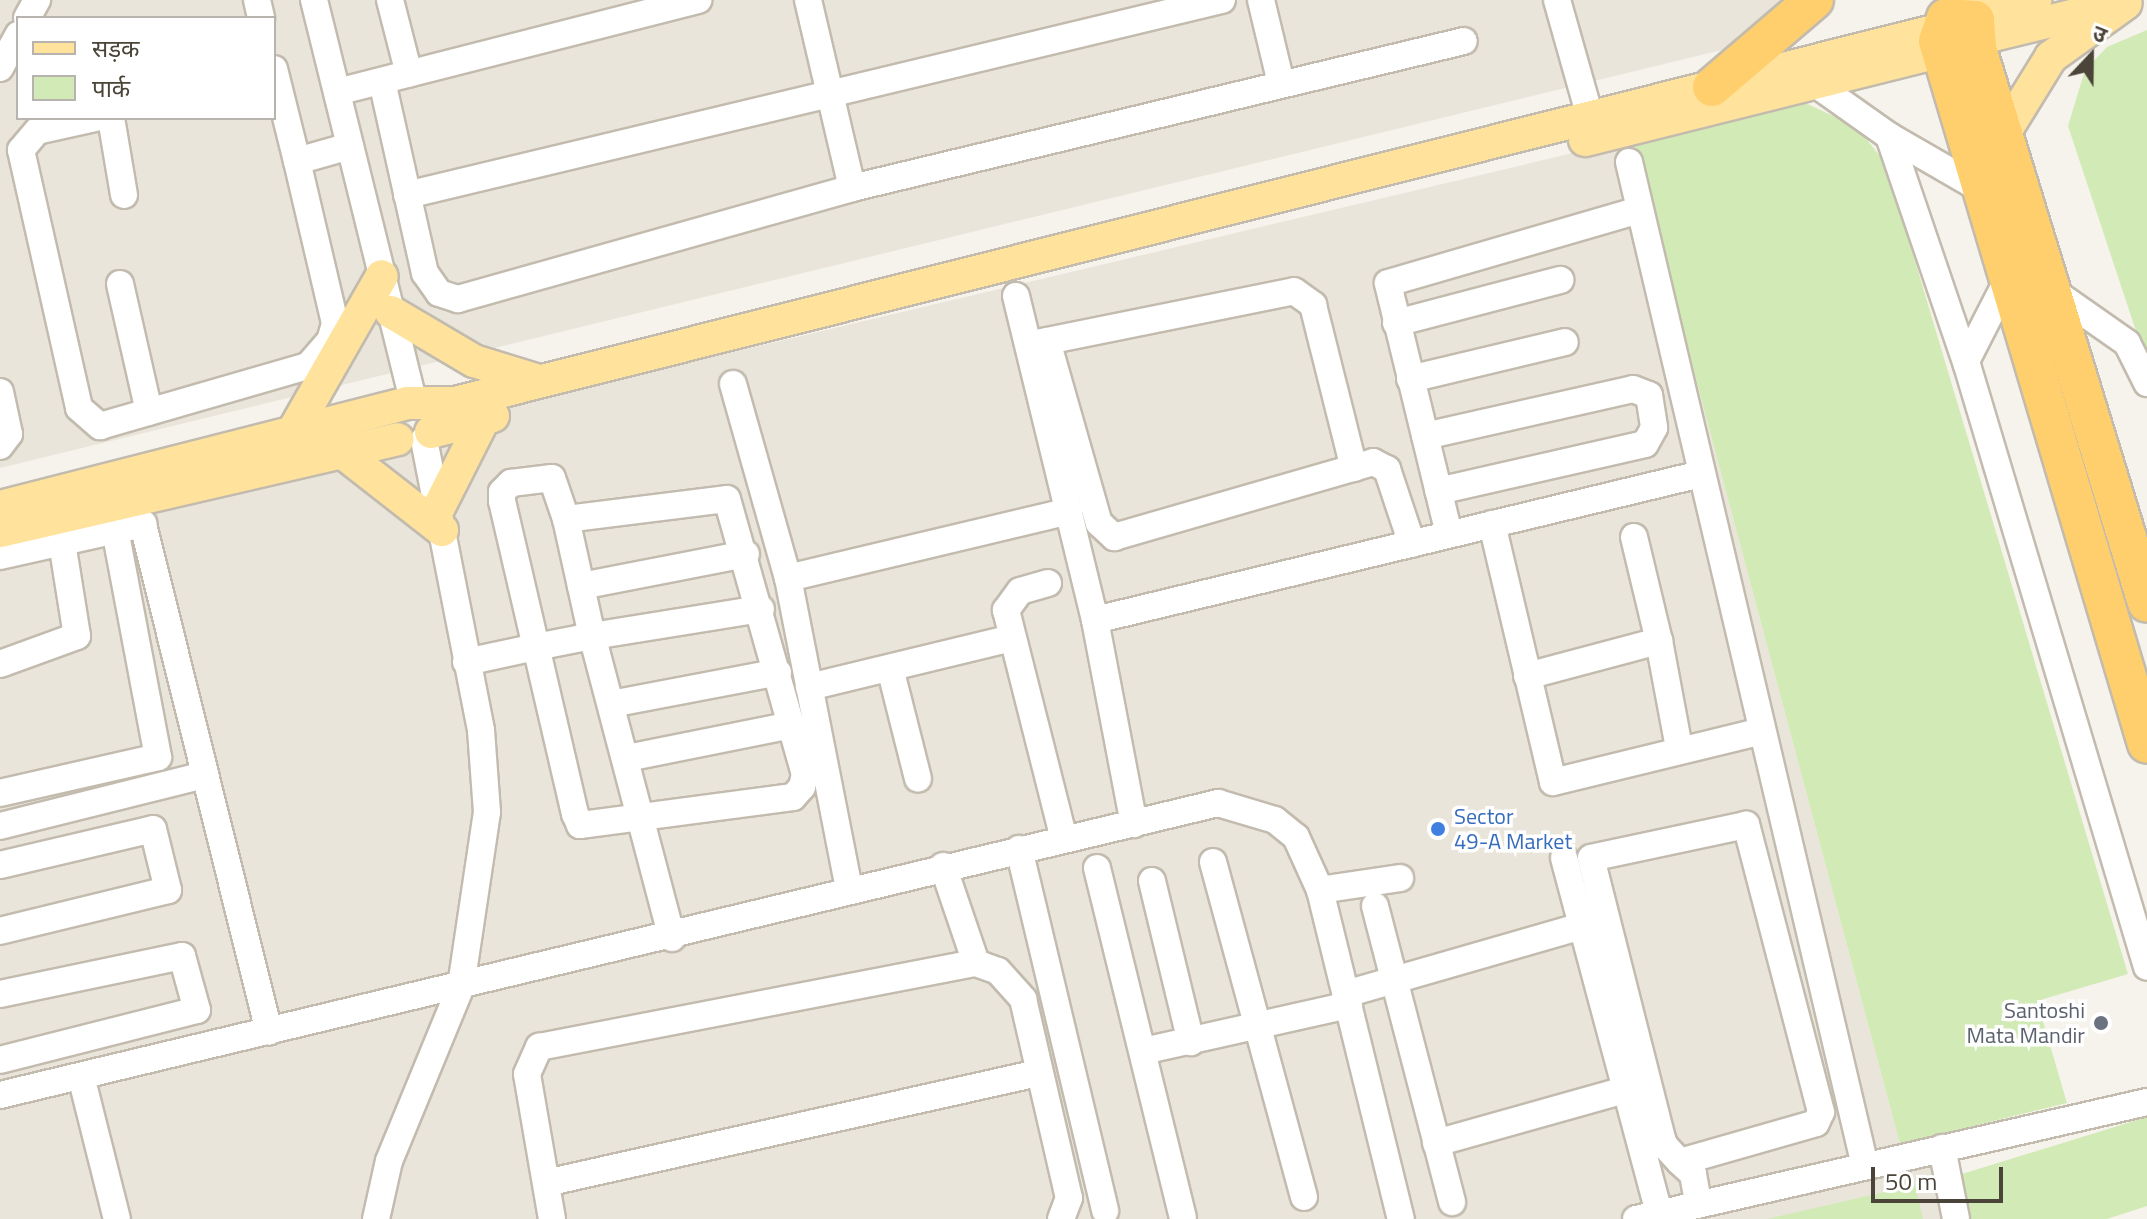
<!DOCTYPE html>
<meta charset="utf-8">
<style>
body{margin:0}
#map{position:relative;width:2147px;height:1219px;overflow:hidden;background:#f6f3ec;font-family:"Titillium Web","Noto Sans Devanagari",sans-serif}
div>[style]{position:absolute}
.residential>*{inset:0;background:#eae5da}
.green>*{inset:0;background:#d2eab5}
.roads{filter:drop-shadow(2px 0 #c2bbae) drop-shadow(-2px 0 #c2bbae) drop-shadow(0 2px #c2bbae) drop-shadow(0 -2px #c2bbae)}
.minor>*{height:26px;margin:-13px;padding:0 13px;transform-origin:13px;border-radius:13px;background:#fff}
.major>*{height:32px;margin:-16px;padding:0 16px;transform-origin:16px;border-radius:16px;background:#ffe39c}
.highway>*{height:38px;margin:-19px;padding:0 19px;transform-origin:19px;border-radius:19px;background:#ffcf6e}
.dots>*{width:22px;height:22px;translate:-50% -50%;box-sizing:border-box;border:4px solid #fff;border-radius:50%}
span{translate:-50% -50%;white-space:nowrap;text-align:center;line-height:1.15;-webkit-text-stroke:7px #fff;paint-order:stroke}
.shop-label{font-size:22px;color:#366cbe}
.left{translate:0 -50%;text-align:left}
.worship-label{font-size:22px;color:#5b616d}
.right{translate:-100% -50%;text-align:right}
.legend{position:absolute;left:16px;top:16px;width:260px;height:104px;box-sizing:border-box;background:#fff;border:2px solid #b7b4b0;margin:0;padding:10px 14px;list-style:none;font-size:24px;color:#4b4439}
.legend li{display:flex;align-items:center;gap:16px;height:40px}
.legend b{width:40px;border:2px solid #b7b4b0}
.north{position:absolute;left:2051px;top:16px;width:80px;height:80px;-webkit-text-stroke:6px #fff;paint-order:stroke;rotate:22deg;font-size:22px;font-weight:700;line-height:32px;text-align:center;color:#4b4439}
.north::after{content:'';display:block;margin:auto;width:28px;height:36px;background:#4b4439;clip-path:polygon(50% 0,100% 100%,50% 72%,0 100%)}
.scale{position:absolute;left:1871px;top:1167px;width:132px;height:36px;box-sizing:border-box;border:4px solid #4b4439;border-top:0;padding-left:10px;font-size:24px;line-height:28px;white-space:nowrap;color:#4b4439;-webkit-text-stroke:6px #fff;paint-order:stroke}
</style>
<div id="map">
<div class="residential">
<i style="clip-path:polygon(evenodd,0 0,1799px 0,1763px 40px,0 468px,0 0,18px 18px,274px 18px,274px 118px,18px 118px,18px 18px)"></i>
<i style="clip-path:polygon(1632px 139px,1900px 1144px,1949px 1178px,1959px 1219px,0 1219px,0 526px)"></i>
</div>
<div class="green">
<i style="clip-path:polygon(2147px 30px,2147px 364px,2068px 126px,2085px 70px,2107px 47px)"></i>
<i style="clip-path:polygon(1801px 101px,1857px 127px,1886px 164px,2128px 974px,2037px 1001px,2067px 1103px,1900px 1144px,1632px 139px)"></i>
<i style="clip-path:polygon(2147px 1117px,2147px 1206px,2107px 1219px,1959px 1219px,1949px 1178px)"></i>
<i style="clip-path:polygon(1915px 1185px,1923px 1219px,1767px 1219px)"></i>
</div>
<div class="roads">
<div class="minor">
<i style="left:257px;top:0;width:18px;rotate:77deg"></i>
<i style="left:314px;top:0;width:415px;rotate:76.1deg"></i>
<i style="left:390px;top:0;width:76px;rotate:75.6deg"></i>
<i style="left:808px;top:0;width:193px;rotate:76.8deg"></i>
<i style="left:1261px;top:0;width:85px;rotate:76.5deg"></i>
<i style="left:1557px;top:0;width:122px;rotate:74.2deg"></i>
<i style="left:27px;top:18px;width:21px;rotate:-61deg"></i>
<i style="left:0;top:68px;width:38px;rotate:-61deg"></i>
<i style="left:274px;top:69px;width:95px;rotate:76deg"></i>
<i style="left:297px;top:161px;width:55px;rotate:-15.8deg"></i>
<i style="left:382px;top:81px;width:197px;rotate:77.4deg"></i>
<i style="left:425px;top:273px;width:24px;rotate:55deg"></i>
<i style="left:439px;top:293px;width:20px;rotate:18deg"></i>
<i style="left:458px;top:299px;width:409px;rotate:-15.7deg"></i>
<i style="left:852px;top:188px;width:629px;rotate:-13.51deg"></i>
<i style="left:1817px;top:85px;width:88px;rotate:35.3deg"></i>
<i style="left:1889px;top:136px;width:242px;rotate:71.2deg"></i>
<i style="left:1967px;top:365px;width:628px;rotate:73.35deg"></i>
<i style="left:337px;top:92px;width:373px;rotate:-14.3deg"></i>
<i style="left:95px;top:118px;width:59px;rotate:167.4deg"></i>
<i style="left:37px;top:131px;width:25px;rotate:130deg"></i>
<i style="left:21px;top:150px;width:264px;rotate:77.3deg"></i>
<i style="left:79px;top:408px;width:28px;rotate:41deg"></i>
<i style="left:100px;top:426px;width:216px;rotate:-16.1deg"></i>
<i style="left:308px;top:366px;width:33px;rotate:-49deg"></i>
<i style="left:330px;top:341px;width:19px;rotate:-74deg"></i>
<i style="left:335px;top:323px;width:166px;rotate:-103.2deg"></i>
<i style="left:111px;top:118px;width:78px;rotate:80.4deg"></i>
<i style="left:1889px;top:136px;width:112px;rotate:30deg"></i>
<i style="left:1629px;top:162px;width:1031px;rotate:76.77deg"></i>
<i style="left:407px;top:195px;width:838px;rotate:-13.46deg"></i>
<i style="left:120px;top:284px;width:131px;rotate:77.2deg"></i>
<i style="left:2047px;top:287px;width:98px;rotate:35deg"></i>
<i style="left:2127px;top:343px;width:45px;rotate:63.4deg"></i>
<i style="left:1016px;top:296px;width:333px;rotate:76.3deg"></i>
<i style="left:1095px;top:620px;width:208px;rotate:79.2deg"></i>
<i style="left:1396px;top:323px;width:170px;rotate:-14.7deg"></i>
<i style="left:1047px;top:341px;width:189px;rotate:74.1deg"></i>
<i style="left:1099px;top:523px;width:21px;rotate:43deg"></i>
<i style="left:1114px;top:537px;width:270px;rotate:-16.1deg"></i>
<i style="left:1373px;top:462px;width:16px;rotate:27deg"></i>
<i style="left:1387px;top:469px;width:79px;rotate:71.6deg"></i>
<i style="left:1032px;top:344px;width:267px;rotate:-11.4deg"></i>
<i style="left:1294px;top:291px;width:24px;rotate:36deg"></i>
<i style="left:1313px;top:305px;width:168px;rotate:75.9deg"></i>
<i style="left:1966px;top:361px;width:99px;rotate:-62.9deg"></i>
<i style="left:1410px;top:379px;width:159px;rotate:-13.4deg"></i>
<i style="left:733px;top:384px;width:202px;rotate:74.2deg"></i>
<i style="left:788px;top:578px;width:316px;rotate:78.9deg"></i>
<i style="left:1425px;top:436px;width:213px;rotate:-12.7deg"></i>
<i style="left:1633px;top:389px;width:17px;rotate:21deg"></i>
<i style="left:1649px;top:395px;width:33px;rotate:81deg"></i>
<i style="left:1654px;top:428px;width:18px;rotate:119deg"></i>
<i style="left:1645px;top:444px;width:212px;rotate:167.2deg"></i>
<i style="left:0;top:446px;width:15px;rotate:-53deg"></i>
<i style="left:9px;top:434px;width:43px;rotate:-102.1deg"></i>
<i style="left:1492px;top:524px;width:265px;rotate:76.7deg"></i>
<i style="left:1553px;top:782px;width:215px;rotate:-13.7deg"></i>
<i style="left:1449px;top:534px;width:258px;rotate:-103.7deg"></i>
<i style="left:1388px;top:283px;width:262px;rotate:-16.2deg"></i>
<i style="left:1634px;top:537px;width:107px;rotate:76.5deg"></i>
<i style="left:0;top:556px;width:147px;rotate:-12.6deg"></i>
<i style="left:143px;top:524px;width:523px;rotate:76.07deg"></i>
<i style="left:788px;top:578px;width:289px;rotate:-13.4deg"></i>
<i style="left:1048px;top:583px;width:29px;rotate:164deg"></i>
<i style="left:1020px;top:591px;width:24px;rotate:126deg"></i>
<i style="left:1006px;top:610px;width:236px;rotate:75.8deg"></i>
<i style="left:581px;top:586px;width:168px;rotate:-11deg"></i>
<i style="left:1095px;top:620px;width:623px;rotate:-13.55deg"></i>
<i style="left:466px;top:662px;width:72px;rotate:-12.1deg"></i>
<i style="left:536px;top:647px;width:57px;rotate:-11.1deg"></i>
<i style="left:592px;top:636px;width:120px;rotate:-102.5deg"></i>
<i style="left:566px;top:519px;width:162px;rotate:-7.1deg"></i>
<i style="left:727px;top:499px;width:286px;rotate:74.2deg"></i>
<i style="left:805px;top:774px;width:13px;rotate:103deg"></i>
<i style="left:802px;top:787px;width:13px;rotate:132deg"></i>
<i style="left:793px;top:797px;width:215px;rotate:172.5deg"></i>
<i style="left:580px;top:825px;width:12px;rotate:-114deg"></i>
<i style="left:575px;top:814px;width:171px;rotate:-103.1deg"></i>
<i style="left:536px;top:647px;width:150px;rotate:-103.1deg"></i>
<i style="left:502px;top:501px;width:9px;rotate:-90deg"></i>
<i style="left:502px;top:492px;width:13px;rotate:-45deg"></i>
<i style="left:511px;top:483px;width:41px;rotate:-7deg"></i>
<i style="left:552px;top:478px;width:43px;rotate:71.1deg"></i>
<i style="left:0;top:664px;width:82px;rotate:-20deg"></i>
<i style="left:77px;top:636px;width:95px;rotate:-99.1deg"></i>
<i style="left:890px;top:668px;width:114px;rotate:75.8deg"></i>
<i style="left:1527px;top:676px;width:137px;rotate:-14.9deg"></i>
<i style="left:1659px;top:641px;width:109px;rotate:79.4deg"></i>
<i style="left:809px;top:687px;width:209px;rotate:-13.6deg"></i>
<i style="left:611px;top:704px;width:170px;rotate:-10.8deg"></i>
<i style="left:627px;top:758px;width:168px;rotate:-11.3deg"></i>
<i style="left:0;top:793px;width:162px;rotate:-12.8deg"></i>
<i style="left:158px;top:757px;width:231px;rotate:-100.7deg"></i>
<i style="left:0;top:826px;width:211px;rotate:-14deg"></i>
<i style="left:1019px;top:849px;width:372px;rotate:76.6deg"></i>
<i style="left:1564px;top:858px;width:367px;rotate:75deg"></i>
<i style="left:1213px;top:862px;width:347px;rotate:74.8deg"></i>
<i style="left:0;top:865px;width:157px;rotate:-13.2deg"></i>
<i style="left:153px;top:829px;width:63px;rotate:76.2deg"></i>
<i style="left:168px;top:890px;width:173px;rotate:166.3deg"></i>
<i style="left:943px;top:866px;width:102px;rotate:71.2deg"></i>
<i style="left:1097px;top:868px;width:360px;rotate:76.2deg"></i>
<i style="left:1152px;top:881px;width:166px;rotate:76.4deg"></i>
<i style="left:1320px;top:890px;width:81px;rotate:-8.5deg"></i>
<i style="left:1375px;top:906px;width:306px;rotate:75.4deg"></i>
<i style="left:672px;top:938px;width:312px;rotate:-104.8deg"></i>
<i style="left:592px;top:636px;width:171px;rotate:-9.1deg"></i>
<i style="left:0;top:994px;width:186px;rotate:-11.8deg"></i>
<i style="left:182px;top:956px;width:56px;rotate:74.5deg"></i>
<i style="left:197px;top:1010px;width:203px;rotate:165.8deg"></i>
<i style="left:1346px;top:994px;width:246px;rotate:-16.1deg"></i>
<i style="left:1143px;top:1051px;width:211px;rotate:-12.6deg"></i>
<i style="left:81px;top:1076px;width:147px;rotate:75.9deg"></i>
<i style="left:0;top:1095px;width:1253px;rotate:-13.48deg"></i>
<i style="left:1218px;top:803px;width:59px;rotate:16.6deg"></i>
<i style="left:1275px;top:820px;width:27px;rotate:39deg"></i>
<i style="left:1296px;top:837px;width:58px;rotate:65.6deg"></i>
<i style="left:1320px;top:890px;width:339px;rotate:76.2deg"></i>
<i style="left:1436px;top:1143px;width:195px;rotate:-15.7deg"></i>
<i style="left:1942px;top:1148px;width:72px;rotate:78.8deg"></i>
<i style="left:1680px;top:1162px;width:141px;rotate:-16deg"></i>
<i style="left:1816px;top:1123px;width:12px;rotate:-66deg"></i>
<i style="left:1821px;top:1112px;width:297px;rotate:-104.6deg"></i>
<i style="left:1746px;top:825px;width:158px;rotate:168deg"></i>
<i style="left:1591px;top:858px;width:290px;rotate:75.8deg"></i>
<i style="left:1662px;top:1139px;width:8px;rotate:67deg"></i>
<i style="left:1665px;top:1146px;width:22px;rotate:47deg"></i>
<i style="left:1680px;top:1162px;width:18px;rotate:43deg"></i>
<i style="left:1693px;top:1174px;width:29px;rotate:80deg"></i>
<i style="left:550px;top:1182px;width:500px;rotate:-12.59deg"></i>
<i style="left:376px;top:1219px;width:59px;rotate:-77.4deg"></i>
<i style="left:389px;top:1161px;width:189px;rotate:-67.6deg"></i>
<i style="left:461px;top:986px;width:176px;rotate:-81.5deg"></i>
<i style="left:487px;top:812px;width:82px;rotate:-94.2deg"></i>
<i style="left:481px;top:730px;width:296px;rotate:-101.1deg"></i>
<i style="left:552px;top:1219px;width:147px;rotate:-99.8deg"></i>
<i style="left:527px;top:1074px;width:30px;rotate:-66deg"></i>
<i style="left:539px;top:1047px;width:445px;rotate:-10.9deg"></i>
<i style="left:976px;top:963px;width:23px;rotate:20deg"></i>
<i style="left:998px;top:971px;width:38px;rotate:48deg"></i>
<i style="left:1023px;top:999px;width:204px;rotate:77deg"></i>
<i style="left:1069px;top:1198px;width:22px;rotate:111deg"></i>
<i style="left:1636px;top:1219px;width:524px;rotate:-12.9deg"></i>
</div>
<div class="major">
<i style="left:1966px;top:15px;width:71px;rotate:-12.3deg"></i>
<i style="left:1981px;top:38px;width:131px;rotate:-13.7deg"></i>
<i style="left:2001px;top:138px;width:95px;rotate:-58.3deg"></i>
<i style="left:2051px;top:57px;width:92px;rotate:-35.8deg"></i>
<i style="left:1585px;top:140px;width:369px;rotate:-14deg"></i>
<i style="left:391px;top:312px;width:96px;rotate:30.6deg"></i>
<i style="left:474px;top:361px;width:68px;rotate:17.1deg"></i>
<i style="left:431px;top:432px;width:64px;rotate:-14.5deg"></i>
<i style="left:290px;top:437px;width:185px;rotate:-60.3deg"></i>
<i style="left:342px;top:452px;width:127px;rotate:38deg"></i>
<i style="left:0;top:507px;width:420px;rotate:-14.3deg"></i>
<i style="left:407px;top:403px;width:48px"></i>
<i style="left:455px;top:403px;width:1529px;rotate:-14.12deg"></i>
<i style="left:438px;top:509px;width:102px;rotate:-63.2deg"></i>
<i style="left:0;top:531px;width:408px;rotate:-13deg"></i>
</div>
<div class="highway">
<i style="left:1977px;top:49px;width:579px;rotate:72.94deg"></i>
<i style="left:1943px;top:51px;width:19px;rotate:21deg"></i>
<i style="left:1961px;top:58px;width:18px;rotate:-29deg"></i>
<i style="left:1977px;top:49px;width:29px;rotate:-94deg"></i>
<i style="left:1975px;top:20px;width:29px;rotate:-176deg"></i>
<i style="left:1946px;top:18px;width:24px;rotate:109deg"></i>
<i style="left:1938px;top:41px;width:733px;rotate:73.44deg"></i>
<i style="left:1712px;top:87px;width:134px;rotate:-40.5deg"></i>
</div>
</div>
<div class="dots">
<i style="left:1438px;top:829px;background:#3f7fe0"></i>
<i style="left:2101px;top:1023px;background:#6b7280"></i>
</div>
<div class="shop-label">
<span class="left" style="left:1454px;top:829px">Sector<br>49-A Market</span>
</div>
<div class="worship-label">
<span class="right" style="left:2085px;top:1023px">Santoshi<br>Mata Mandir</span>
</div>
<ul class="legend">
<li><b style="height:10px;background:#ffe39c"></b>सड़क</li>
<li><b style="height:22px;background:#d2eab5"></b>पार्क</li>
</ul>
<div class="north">उ</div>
<div class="scale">50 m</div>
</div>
